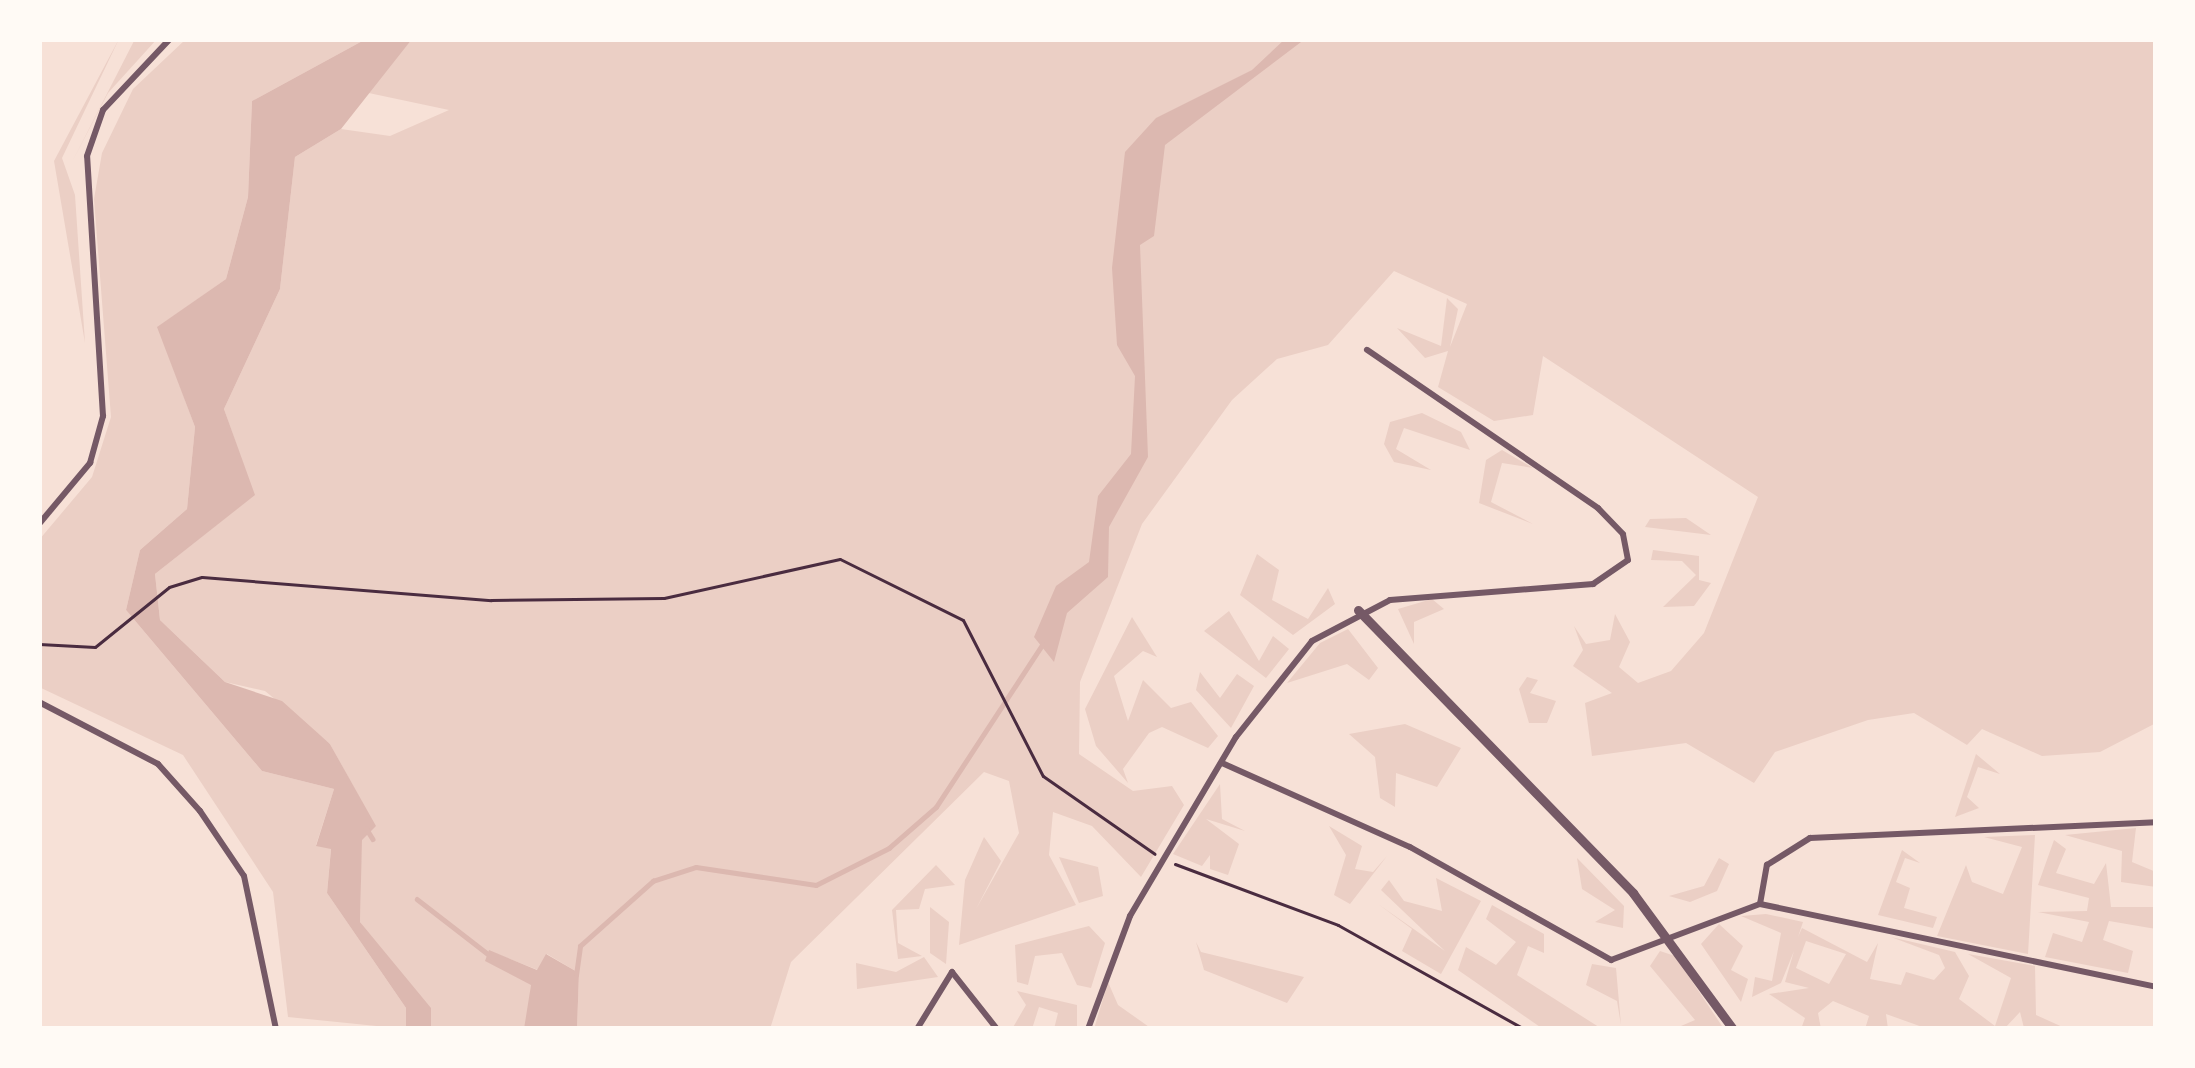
<!DOCTYPE html>
<style>
body{margin:0}
#map{position:relative;width:2195px;height:1068px;overflow:hidden;background:#f7e1d7;font-family:Poppins,sans-serif}
div>[style]{position:absolute}
.green>*{inset:0;background:#ebcfc5}
.water>*{inset:0;background:#dcb8b0}
.stream>*{height:4.5px;margin:-2.25px;padding:0 2.25px;transform-origin:2.25px;border-radius:2.25px;background:#dcb8b0}
.path>*{height:3px;margin:-1.5px;padding:0 1.5px;transform-origin:1.5px;border-radius:1.5px;background:#4a2c40}
.minor>*{height:6px;margin:-3px;padding:0 3px;transform-origin:3px;border-radius:3px;background:#755966}
.tertiary>*{height:9px;margin:-4.5px;padding:0 4.5px;transform-origin:4.5px;border-radius:4.5px;background:#755966}
span{translate:-50% -50%;white-space:nowrap;text-align:center;line-height:1.15;-webkit-text-stroke:12px #fffaf5;paint-order:stroke}
.frame{position:absolute;inset:0;border:42px solid #fffaf5;pointer-events:none}
</style>
<div id="map">
<div class="green">
<i style="clip-path:polygon(119px 39px,62px 158px,75px 195px,85px 343px,54px 161px)"></i>
<i style="clip-path:polygon(135px 39px,157px 39px,108px 93px,71px 164px)"></i>
<i style="clip-path:polygon(186px 39px,366px 39px,252px 101px,248px 197px,226px 279px,158px 327px,195px 427px,187px 509px,140px 550px,126px 610px,262px 771px,334px 789px,316px 845px,331px 848px,327px 893px,406px 1008px,406px 1029px,288px 1017px,273px 892px,183px 755px,39px 687px,39px 540px,92px 477px,111px 417px,94px 199px,102px 153px,133px 89px)"></i>
<i style="clip-path:polygon(412px 39px,2156px 39px,2156px 723px,2100px 752px,2042px 756px,1982px 729px,1967px 745px,1914px 713px,1868px 720px,1775px 752px,1754px 783px,1686px 743px,1592px 756px,1585px 703px,1612px 693px,1573px 666px,1583px 650px,1574px 626px,1586px 644px,1610px 640px,1615px 614px,1630px 642px,1619px 667px,1638px 683px,1671px 671px,1704px 633px,1758px 497px,1543px 356px,1533px 415px,1494px 421px,1438px 387px,1448px 351px,1425px 358px,1397px 328px,1441px 346px,1447px 298px,1458px 309px,1450px 347px,1467px 304px,1394px 271px,1328px 345px,1277px 359px,1232px 400px,1142px 524px,1080px 682px,1079px 754px,1133px 791px,1172px 786px,1184px 805px,1141px 877px,1092px 826px,1053px 812px,1049px 855px,1076px 905px,959px 945px,965px 880px,984px 837px,1001px 861px,976px 909px,1019px 833px,1009px 781px,984px 772px,791px 962px,770px 1029px,577px 1029px,579px 973px,547px 954px,538px 970px,490px 951px,486px 961px,531px 984px,529px 1026px,431px 1029px,360px 922px,362px 802px,330px 744px,265px 691px,225px 682px,160px 620px,155px 574px,254px 495px,224px 409px,280px 289px,295px 157px,341px 129px,390px 136px,449px 110px,364px 92px)"></i>
<i style="clip-path:polygon(1422px 413px,1461px 432px,1470px 450px,1404px 428px,1396px 449px,1431px 470px,1394px 462px,1384px 444px,1390px 422px)"></i>
<i style="clip-path:polygon(1502px 450px,1533px 468px,1502px 463px,1491px 502px,1533px 524px,1479px 503px,1486px 460px)"></i>
<i style="clip-path:polygon(1686px 518px,1711px 535px,1645px 527px,1650px 519px)"></i>
<i style="clip-path:polygon(1653px 550px,1699px 556px,1699px 580px,1711px 583px,1694px 606px,1663px 607px,1696px 575px,1682px 561px,1651px 560px)"></i>
<i style="clip-path:polygon(1257px 554px,1279px 570px,1272px 600px,1308px 619px,1328px 588px,1335px 604px,1293px 635px,1240px 595px)"></i>
<i style="clip-path:polygon(1432px 599px,1444px 609px,1414px 622px,1414px 644px,1398px 609px)"></i>
<i style="clip-path:polygon(1229px 611px,1259px 661px,1273px 636px,1289px 649px,1266px 678px,1204px 631px)"></i>
<i style="clip-path:polygon(1132px 617px,1157px 657px,1143px 651px,1114px 676px,1128px 721px,1143px 680px,1171px 708px,1191px 702px,1218px 736px,1208px 748px,1162px 727px,1149px 733px,1123px 769px,1128px 783px,1096px 746px,1085px 709px)"></i>
<i style="clip-path:polygon(1348px 629px,1378px 668px,1369px 680px,1347px 664px,1287px 683px,1320px 643px)"></i>
<i style="clip-path:polygon(1200px 672px,1220px 698px,1237px 674px,1254px 686px,1231px 728px,1196px 690px)"></i>
<i style="clip-path:polygon(1527px 677px,1538px 680px,1530px 693px,1556px 701px,1547px 723px,1529px 723px,1519px 689px)"></i>
<i style="clip-path:polygon(1405px 724px,1461px 748px,1437px 787px,1396px 773px,1395px 807px,1380px 798px,1375px 757px,1349px 734px)"></i>
<i style="clip-path:polygon(1976px 754px,2000px 774px,1978px 767px,1967px 797px,1979px 808px,1955px 817px)"></i>
<i style="clip-path:polygon(1220px 784px,1222px 819px,1245px 831px,1206px 819px,1239px 844px,1228px 875px,1210px 869px,1210px 855px,1202px 866px,1173px 854px)"></i>
<i style="clip-path:polygon(1329px 826px,1362px 846px,1355px 869px,1373px 872px,1387px 856px,1350px 904px,1334px 895px,1346px 855px)"></i>
<i style="clip-path:polygon(2136px 828px,2132px 862px,2156px 872px,2156px 887px,2121px 882px,2122px 851px,2065px 835px)"></i>
<i style="clip-path:polygon(2035px 835px,2028px 954px,1937px 936px,1966px 865px,1972px 882px,2003px 894px,2022px 847px,1984px 837px)"></i>
<i style="clip-path:polygon(2054px 840px,2066px 849px,2056px 873px,2094px 884px,2106px 863px,2111px 907px,2156px 907px,2156px 929px,2109px 921px,2103px 940px,2133px 951px,2128px 973px,2045px 957px,2053px 933px,2082px 942px,2089px 922px,2038px 912px,2087px 911px,2089px 898px,2038px 885px)"></i>
<i style="clip-path:polygon(1902px 850px,1920px 863px,1905px 858px,1896px 882px,1910px 888px,1904px 908px,1937px 917px,1933px 928px,1878px 915px)"></i>
<i style="clip-path:polygon(1059px 857px,1098px 867px,1103px 896px,1079px 903px)"></i>
<i style="clip-path:polygon(1577px 858px,1624px 906px,1623px 928px,1595px 922px,1615px 910px,1582px 889px)"></i>
<i style="clip-path:polygon(1719px 858px,1729px 864px,1717px 891px,1690px 902px,1669px 896px,1704px 886px)"></i>
<i style="clip-path:polygon(936px 865px,955px 885px,925px 889px,919px 909px,896px 910px,898px 943px,922px 956px,898px 959px,892px 910px)"></i>
<i style="clip-path:polygon(1436px 878px,1481px 901px,1441px 974px,1402px 951px,1412px 929px,1378px 904px,1445px 951px,1381px 890px,1389px 880px,1404px 901px,1442px 911px)"></i>
<i style="clip-path:polygon(1492px 905px,1544px 934px,1544px 953px,1528px 946px,1517px 975px,1602px 1029px,1543px 1029px,1458px 970px,1466px 947px,1496px 965px,1516px 942px,1486px 919px)"></i>
<i style="clip-path:polygon(930px 907px,949px 922px,946px 964px,930px 953px)"></i>
<i style="clip-path:polygon(evenodd,1766px 914px,1803px 922px,1798px 937px,1802px 928px,1867px 962px,1878px 943px,1870px 979px,1901px 985px,1906px 972px,1934px 980px,1945px 968px,1939px 955px,1891px 937px,1955px 952px,1969px 976px,1959px 999px,1995px 1026px,2011px 978px,1968px 954px,2035px 966px,2036px 1015px,2067px 1029px,2024px 1028px,2020px 1012px,2004px 1029px,1928px 1029px,1886px 1014px,1888px 1029px,1865px 1029px,1869px 1016px,1833px 1001px,1818px 1013px,1821px 1029px,1801px 1029px,1805px 1018px,1769px 994px,1809px 988px,1785px 982px,1794px 951px,1781px 983px,1752px 997px,1755px 977px,1772px 981px,1781px 933px,1741px 916px,1766px 914px,1806px 941px,1846px 954px,1829px 984px,1796px 968px,1806px 941px)"></i>
<i style="clip-path:polygon(1719px 924px,1743px 946px,1731px 970px,1748px 979px,1741px 1002px,1701px 944px)"></i>
<i style="clip-path:polygon(1089px 926px,1105px 943px,1091px 988px,1077px 985px,1062px 953px,1035px 956px,1028px 985px,1017px 982px,1015px 945px)"></i>
<i style="clip-path:polygon(1196px 942px,1201px 952px,1304px 977px,1287px 1003px,1204px 970px)"></i>
<i style="clip-path:polygon(1660px 951px,1675px 956px,1724px 1029px,1674px 1029px,1695px 1020px,1650px 966px)"></i>
<i style="clip-path:polygon(924px 957px,938px 977px,857px 989px,856px 963px,896px 972px)"></i>
<i style="clip-path:polygon(1592px 964px,1616px 968px,1621px 1025px,1617px 1001px,1586px 985px)"></i>
<i style="clip-path:polygon(1108px 982px,1118px 1005px,1152px 1029px,1094px 1029px)"></i>
<i style="clip-path:polygon(1017px 991px,1077px 1005px,1077px 1029px,1054px 1029px,1058px 1013px,1039px 1007px,1032px 1029px,1012px 1029px,1026px 1005px)"></i>
</div>
<div class="water">
<i style="clip-path:polygon(366px 39px,412px 39px,341px 129px,295px 157px,280px 289px,224px 409px,255px 495px,155px 574px,160px 620px,182px 641px,225px 682px,282px 701px,330px 744px,376px 826px,362px 840px,360px 922px,431px 1008px,431px 1029px,406px 1029px,406px 1008px,327px 893px,331px 849px,316px 846px,334px 789px,262px 771px,126px 610px,140px 550px,187px 509px,195px 427px,157px 327px,226px 279px,248px 197px,252px 101px)"></i>
<i style="clip-path:polygon(1285px 39px,1305px 39px,1165px 145px,1154px 236px,1140px 245px,1148px 457px,1109px 527px,1108px 577px,1067px 613px,1054px 662px,1034px 637px,1056px 586px,1089px 562px,1098px 496px,1131px 454px,1135px 376px,1117px 345px,1112px 268px,1125px 152px,1156px 118px,1252px 70px)"></i>
<i style="clip-path:polygon(489px 950px,537px 970px,546px 954px,579px 973px,577px 1029px,524px 1029px,531px 985px,485px 961px)"></i>
</div>
<div class="stream">
<i style="left:366px;top:828px;width:13px;rotate:58deg"></i>
<i style="left:417px;top:899px;width:96px;rotate:37.8deg"></i>
<i style="left:576px;top:975px;width:29px;rotate:-82deg"></i>
<i style="left:580px;top:946px;width:98px;rotate:-41.7deg"></i>
<i style="left:653px;top:881px;width:45px;rotate:-18deg"></i>
<i style="left:696px;top:867px;width:121px;rotate:8.5deg"></i>
<i style="left:816px;top:885px;width:82px;rotate:-26.9deg"></i>
<i style="left:889px;top:848px;width:62px;rotate:-41.1deg"></i>
<i style="left:936px;top:807px;width:194px;rotate:-56.8deg"></i>
</div>
<div class="path">
<i style="left:39px;top:644px;width:56px;rotate:3.1deg"></i>
<i style="left:95px;top:647px;width:95px;rotate:-39deg"></i>
<i style="left:169px;top:587px;width:34px;rotate:-17deg"></i>
<i style="left:202px;top:577px;width:290px;rotate:4.6deg"></i>
<i style="left:491px;top:600px;width:173px;rotate:-0.7deg"></i>
<i style="left:664px;top:598px;width:180px;rotate:-12.5deg"></i>
<i style="left:840px;top:559px;width:137px;rotate:26.4deg"></i>
<i style="left:963px;top:620px;width:175px;rotate:62.9deg"></i>
<i style="left:1043px;top:776px;width:136px;rotate:34.9deg"></i>
<i style="left:1175px;top:864px;width:174px;rotate:20.5deg"></i>
<i style="left:1338px;top:925px;width:213px;rotate:29.2deg"></i>
</div>
<div class="minor">
<i style="left:39px;top:524px;width:80px;rotate:-50.1deg"></i>
<i style="left:90px;top:463px;width:49px;rotate:-74.5deg"></i>
<i style="left:103px;top:416px;width:260px;rotate:-93.5deg"></i>
<i style="left:87px;top:156px;width:49px;rotate:-70.8deg"></i>
<i style="left:103px;top:110px;width:98px;rotate:-46.7deg"></i>
<i style="left:39px;top:702px;width:134px;rotate:27.5deg"></i>
<i style="left:158px;top:764px;width:63px;rotate:48.2deg"></i>
<i style="left:200px;top:811px;width:78px;rotate:55.9deg"></i>
<i style="left:244px;top:876px;width:156px;rotate:78.2deg"></i>
<i style="left:1222px;top:763px;width:206px;rotate:24.1deg"></i>
<i style="left:1410px;top:847px;width:231px;rotate:29.3deg"></i>
<i style="left:1611px;top:960px;width:159px;rotate:-20.6deg"></i>
<i style="left:1760px;top:904px;width:405px;rotate:11.8deg"></i>
<i style="left:1760px;top:904px;width:40px;rotate:-80deg"></i>
<i style="left:1767px;top:865px;width:51px;rotate:-32.1deg"></i>
<i style="left:1810px;top:838px;width:346px;rotate:-2.6deg"></i>
<i style="left:917px;top:1029px;width:67px;rotate:-58.4deg"></i>
<i style="left:952px;top:972px;width:73px;rotate:51.7deg"></i>
<i style="left:1088px;top:1029px;width:121px;rotate:-69.6deg"></i>
<i style="left:1130px;top:916px;width:208px;rotate:-59.4deg"></i>
<i style="left:1236px;top:737px;width:122px;rotate:-51.6deg"></i>
<i style="left:1312px;top:641px;width:88px;rotate:-27.7deg"></i>
<i style="left:1390px;top:600px;width:204px;rotate:-4.5deg"></i>
<i style="left:1593px;top:584px;width:42px;rotate:-34.4deg"></i>
<i style="left:1628px;top:560px;width:26px;rotate:-101deg"></i>
<i style="left:1623px;top:534px;width:36px;rotate:-134deg"></i>
<i style="left:1598px;top:508px;width:280px;rotate:-145.6deg"></i>
</div>
<div class="tertiary">
<i style="left:1358px;top:610px;width:395px;rotate:45.8deg"></i>
<i style="left:1633px;top:893px;width:169px;rotate:53.7deg"></i>
</div>
<div class="frame"></div>
</div>
